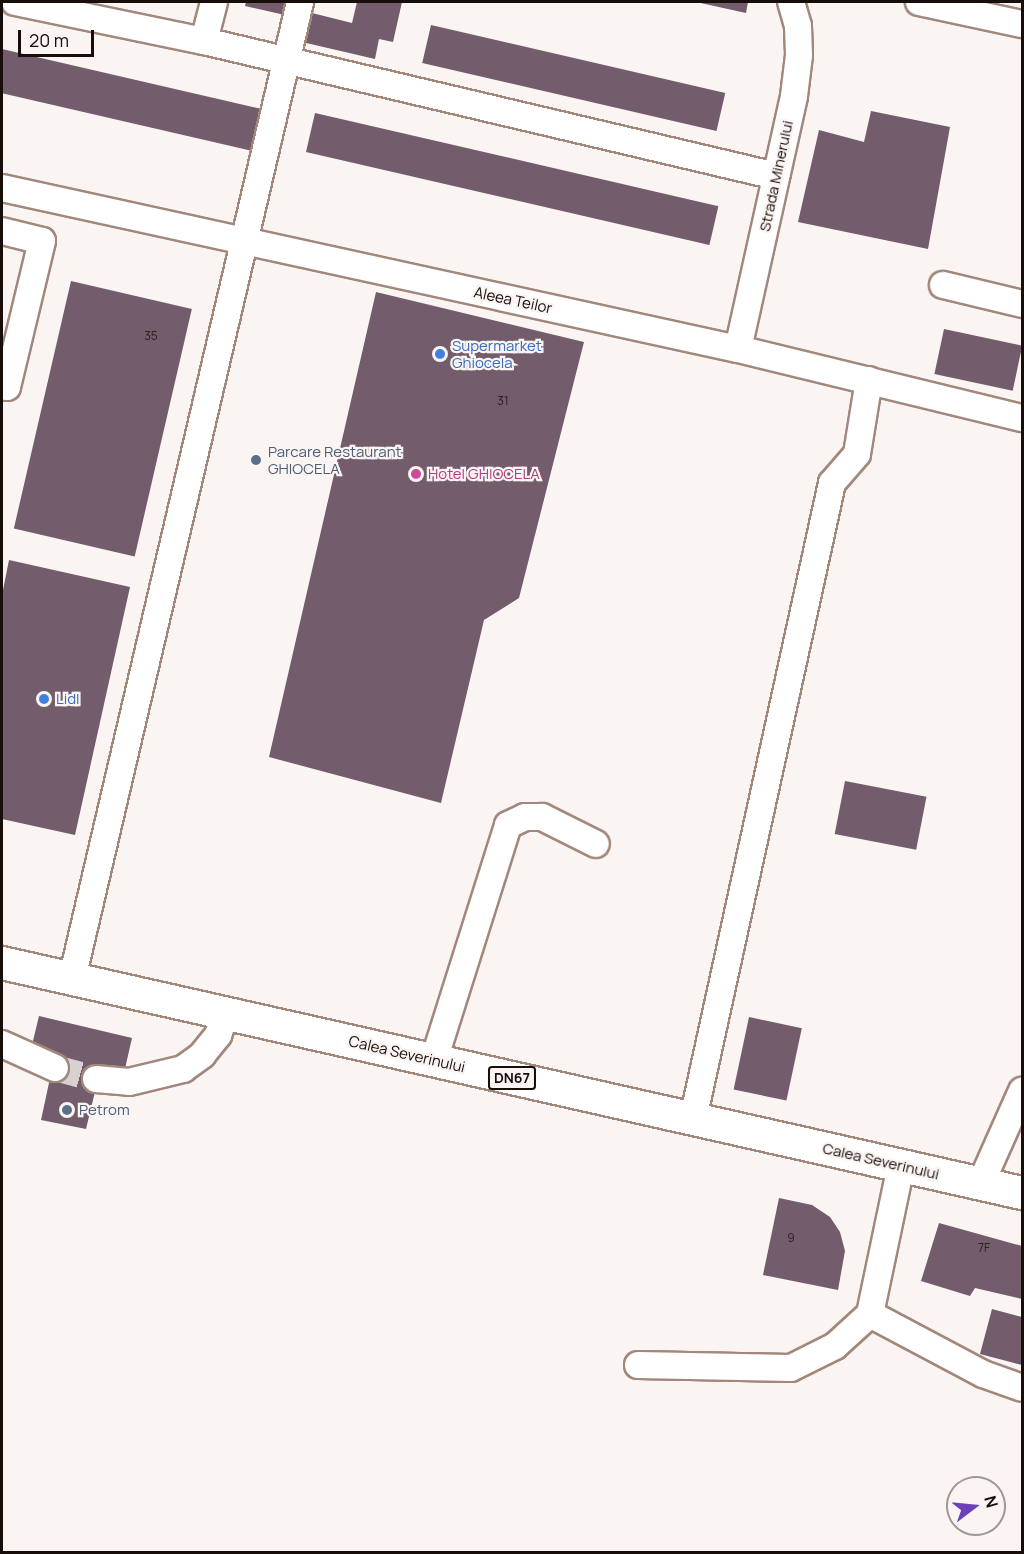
<!DOCTYPE html>
<style>
body{margin:0}
#map{position:relative;width:1024px;height:1554px;overflow:hidden;background:#faf4f2;font-family:Manrope,sans-serif}
div>[style]{position:absolute}
.building>*{inset:0;background:#735c6b;transform-origin:0 0}
.minor-tunnel>*{height:26px;margin-top:-13px;transform-origin:0;background:repeating-linear-gradient(90deg,#d8d1cf 0 26px,transparent 0 39px)}
.roads{filter:drop-shadow(2px 0 #a2877b) drop-shadow(-2px 0 #a2877b) drop-shadow(0 2px #a2877b) drop-shadow(0 -2px #a2877b)}
.minor>*{height:26px;margin:-13px;padding:0 13px;transform-origin:13px;border-radius:13px;background:#fff}
.major>*{height:32px;margin:-16px;padding:0 16px;transform-origin:16px;border-radius:16px;background:#fff}
.dots>*{width:16px;height:16px;translate:-50% -50%;box-sizing:border-box;border:3px solid #faf4f2;border-radius:50%}
span{translate:-50% -50%;white-space:nowrap;text-align:center;line-height:1.15;-webkit-text-stroke:4.5px #faf4f2;paint-order:stroke}
.number-label{font-size:12px;color:#2e2122}
.number-label span{-webkit-text-stroke-width:0}
.shield-label span{padding:2px 4px;background:#faf4f2;border:2px solid;border-radius:4px;-webkit-text-stroke-width:0}
.shield-label{font-size:14px;color:#170d09;font-weight:700}
.street-label{font-size:15px;color:#170d09}
.shop-label{font-size:15px;color:#366cbe}
.left{translate:0 -50%;text-align:left}
.service-label{font-size:15px;color:#4e5e75}
.hotel-label{font-size:15px;color:#b23c85}
.frame{position:absolute;inset:0;border:3px solid #170d09;pointer-events:none}
.north{position:absolute;left:946px;top:1476px;width:60px;height:60px;box-sizing:border-box;background:#faf4f2;border:2px solid #9f9895;border-radius:50%;rotate:74deg;font-size:16px;font-weight:700;line-height:24px;text-align:center;color:#170d09}
.north::after{content:'';display:block;margin:auto;width:21px;height:27px;background:#6c41b9;clip-path:polygon(50% 0,100% 100%,50% 72%,0 100%)}
.scale{position:absolute;left:18px;top:30px;width:76px;height:27px;box-sizing:border-box;border:3px solid #170d09;border-top:0;padding-left:8px;font-size:18px;line-height:21px;white-space:nowrap;color:#170d09;-webkit-text-stroke:4px #faf4f2;paint-order:stroke}
</style>
<div id="map">
<div class="building">
<i style="clip-path:polygon(246px 2px,288px 2px,285px 15px,245px 6px)"></i>
<i style="clip-path:polygon(357px 2px,402px 2px,393px 42px,379px 39px,375px 59px,302px 42px,308px 12px,352px 23px)"></i>
<i style="clip-path:polygon(696px 2px,748px 2px,746px 13px)"></i>
<i style="left:431px;top:25px;width:302px;height:39px;rotate:13deg"></i>
<i style="left:2px;top:49px;width:267px;height:43px;rotate:13deg"></i>
<i style="clip-path:polygon(871px 111px,950px 127px,928px 249px,798px 222px,819px 130px,864px 142px)"></i>
<i style="left:315px;top:113px;width:414px;height:40px;rotate:13deg"></i>
<i style="left:71px;top:281px;width:124px;height:254px;rotate:13deg"></i>
<i style="clip-path:polygon(376px 292px,584px 342px,519px 598px,484px 620px,441px 803px,269px 757px)"></i>
<i style="left:944px;top:329px;width:80px;height:46px;rotate:12deg"></i>
<i style="clip-path:polygon(9px 560px,130px 587px,75px 835px,2px 819px,2px 595px)"></i>
<i style="left:845px;top:781px;width:83px;height:54px;rotate:11deg"></i>
<i style="clip-path:polygon(39px 1016px,132px 1038px,124px 1073px,101px 1067px,86px 1129px,41px 1120px,55px 1055px,31px 1049px)"></i>
<i style="left:749px;top:1017px;width:54px;height:74px;rotate:12deg"></i>
<i style="clip-path:polygon(779px 1198px,812px 1205px,830px 1217px,840px 1232px,845px 1251px,838px 1290px,763px 1275px)"></i>
<i style="clip-path:polygon(939px 1223px,1022px 1246px,1022px 1299px,975px 1288px,970px 1296px,921px 1281px)"></i>
<i style="clip-path:polygon(992px 1309px,1022px 1317px,1022px 1365px,980px 1354px)"></i>
</div>
<div class="minor-tunnel">
<i style="left:55px;top:1068px;width:42px;rotate:15deg"></i>
</div>
<div class="roads">
<div class="minor">
<i style="left:15px;top:2px;width:193px;rotate:11.7deg"></i>
<i style="left:204px;top:41px;width:588px;rotate:13.28deg"></i>
<i style="left:919px;top:2px;width:105px;rotate:12.1deg"></i>
<i style="left:204px;top:41px;width:40px;rotate:-75.6deg"></i>
<i style="left:2px;top:188px;width:753px;rotate:12.34deg"></i>
<i style="left:738px;top:349px;width:292px;rotate:13.7deg"></i>
<i style="left:2px;top:231px;width:41px;rotate:14deg"></i>
<i style="left:42px;top:241px;width:150px;rotate:103.5deg"></i>
<i style="left:7px;top:387px;width:5px;rotate:-158deg"></i>
<i style="left:943px;top:285px;width:81px;rotate:13.5deg"></i>
<i style="left:738px;top:349px;width:259px;rotate:-77.5deg"></i>
<i style="left:794px;top:96px;width:41px;rotate:-83deg"></i>
<i style="left:799px;top:55px;width:29px;rotate:-92deg"></i>
<i style="left:798px;top:26px;width:25px;rotate:-106deg"></i>
<i style="left:72px;top:979px;width:1003px;rotate:-76.86deg"></i>
<i style="left:2px;top:1044px;width:58px;rotate:24.4deg"></i>
<i style="left:434px;top:1060px;width:246px;rotate:-72.5deg"></i>
<i style="left:508px;top:825px;width:19px;rotate:-25deg"></i>
<i style="left:525px;top:817px;width:17px"></i>
<i style="left:542px;top:817px;width:60px;rotate:26.6deg"></i>
<i style="left:96px;top:1079px;width:33px;rotate:5deg"></i>
<i style="left:129px;top:1082px;width:56px;rotate:-13.5deg"></i>
<i style="left:183px;top:1069px;width:24px;rotate:-36deg"></i>
<i style="left:202px;top:1055px;width:26px;rotate:-51deg"></i>
<i style="left:218px;top:1035px;width:23px;rotate:-70deg"></i>
<i style="left:693px;top:1119px;width:651px;rotate:-77.67deg"></i>
<i style="left:832px;top:483px;width:38px;rotate:-49deg"></i>
<i style="left:857px;top:454px;width:75px;rotate:-80.8deg"></i>
<i style="left:981px;top:1183px;width:101px;rotate:-66deg"></i>
<i style="left:870px;top:1314px;width:128px;rotate:28deg"></i>
<i style="left:983px;top:1374px;width:41px;rotate:19.7deg"></i>
<i style="left:638px;top:1365px;width:153px;rotate:1.1deg"></i>
<i style="left:791px;top:1368px;width:49px;rotate:-26.6deg"></i>
<i style="left:835px;top:1346px;width:47px;rotate:-42.4deg"></i>
<i style="left:870px;top:1314px;width:152px;rotate:-78.2deg"></i>
</div>
<div class="major">
<i style="left:2px;top:963px;width:1046px;rotate:12.71deg"></i>
</div>
</div>
<div class="dots">
<i style="left:440px;top:354px;background:#3f7fe0"></i>
<i style="left:256px;top:460px;background:#5c6f8a"></i>
<i style="left:416px;top:474px;background:#d1479c"></i>
<i style="left:44px;top:699px;background:#3f7fe0"></i>
<i style="left:67px;top:1110px;background:#5c6f8a"></i>
</div>
<div class="number-label">
<span style="left:151px;top:336px">35</span>
<span style="left:503px;top:401px">31</span>
<span style="left:791px;top:1238px">9</span>
<span style="left:984px;top:1248px">7F</span>
</div>
<div class="shield-label">
<span style="left:512px;top:1078px">DN67</span>
</div>
<div class="street-label">
<span style="left:776px;top:176px;rotate:-78deg">Strada Minerului</span>
<span style="left:513px;top:300px;rotate:12deg">Aleea Teilor</span>
<span style="left:407px;top:1054px;rotate:13deg">Calea Severinului</span>
<span style="left:881px;top:1161px;rotate:13deg">Calea Severinului</span>
</div>
<div class="shop-label">
<span class="left" style="left:452px;top:354px">Supermarket<br>Ghiocela</span>
<span class="left" style="left:56px;top:699px">Lidl</span>
</div>
<div class="service-label">
<span class="left" style="left:268px;top:460px">Parcare Restaurant<br>GHIOCELA</span>
<span class="left" style="left:79px;top:1110px">Petrom</span>
</div>
<div class="hotel-label">
<span class="left" style="left:428px;top:474px">Hotel GHIOCELA</span>
</div>
<div class="frame"></div>
<div class="north">N</div>
<div class="scale">20 m</div>
</div>
